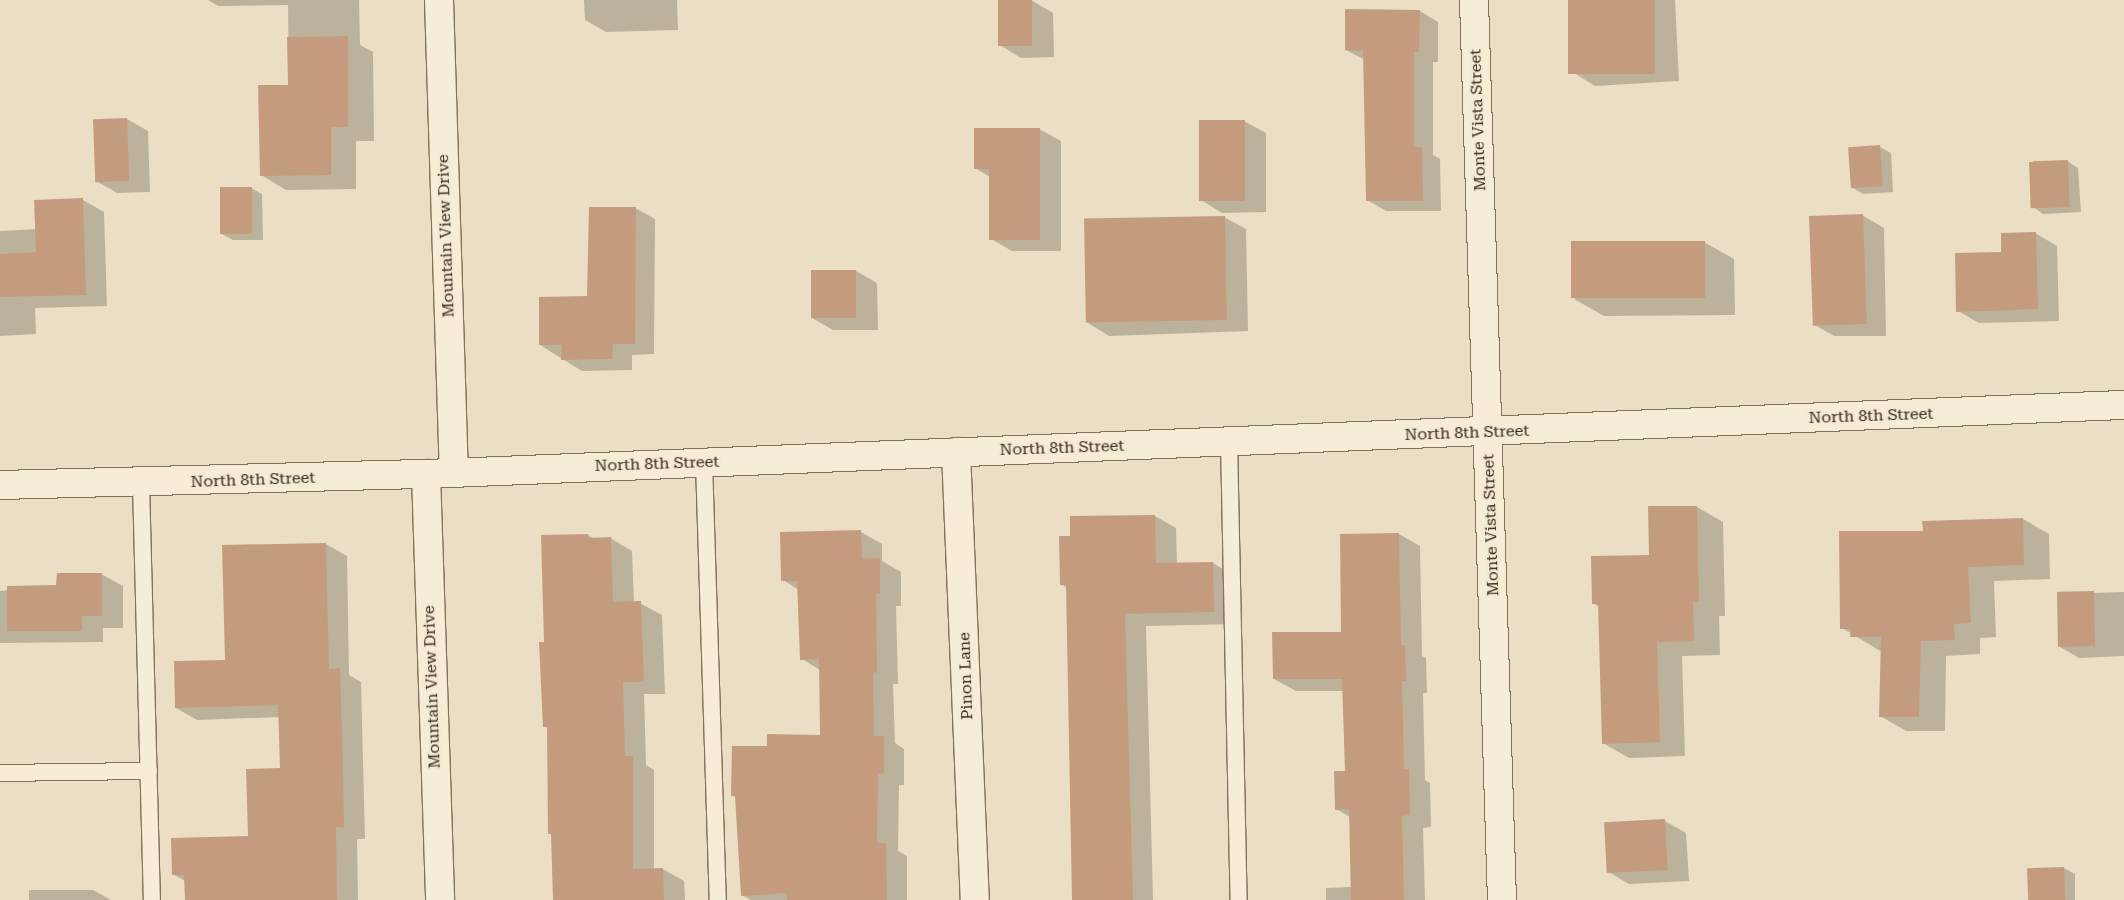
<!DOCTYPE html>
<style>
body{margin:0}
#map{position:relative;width:2124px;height:900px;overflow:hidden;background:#eadfc4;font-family:"Roboto Serif",serif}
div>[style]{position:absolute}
.shadow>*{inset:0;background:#0003}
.building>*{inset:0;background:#c49c7d;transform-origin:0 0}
.roads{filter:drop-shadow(1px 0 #82715c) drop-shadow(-1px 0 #82715c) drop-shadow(0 1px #82715c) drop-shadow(0 -1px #82715c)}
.lane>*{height:16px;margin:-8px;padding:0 8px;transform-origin:8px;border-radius:8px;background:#f5edd6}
.street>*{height:28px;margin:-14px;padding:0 14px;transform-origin:14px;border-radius:14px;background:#f5edd6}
span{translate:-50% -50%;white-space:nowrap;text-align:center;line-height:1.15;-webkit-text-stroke:4.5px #f2ead3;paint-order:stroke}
.street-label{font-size:16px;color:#34291f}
</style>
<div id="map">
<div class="shadow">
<i style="clip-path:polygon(208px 0,359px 0,360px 45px,373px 52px,374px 141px,356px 141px,356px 189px,286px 190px,261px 175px,289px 86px,288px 5px,218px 6px)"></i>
<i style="clip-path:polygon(584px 0,677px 0,678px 30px,606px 32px,585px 20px)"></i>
<i style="clip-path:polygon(1031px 0,1053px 13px,1054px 57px,1021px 58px,1000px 45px)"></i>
<i style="clip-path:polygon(1570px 0,1675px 0,1679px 81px,1595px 86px,1574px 73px)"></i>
<i style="clip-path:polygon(1420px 11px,1438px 22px,1438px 62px,1433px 62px,1433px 155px,1440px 159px,1441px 211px,1386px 211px,1367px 200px,1365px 60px,1346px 50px)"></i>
<i style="clip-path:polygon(127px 119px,148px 131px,150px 192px,117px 193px,96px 181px,94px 120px)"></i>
<i style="clip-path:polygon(1244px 121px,1266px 133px,1266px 212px,1222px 213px,1201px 200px)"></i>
<i style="clip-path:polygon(1039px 129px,1061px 141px,1061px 251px,1012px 251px,991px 239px,990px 177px,975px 168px)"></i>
<i style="clip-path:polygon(1880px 147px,1891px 153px,1893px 192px,1863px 194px,1853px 188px)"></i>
<i style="clip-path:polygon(2067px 161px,2078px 168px,2081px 212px,2043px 214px,2033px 207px)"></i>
<i style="clip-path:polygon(251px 188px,262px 194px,263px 240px,233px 240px,222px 234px)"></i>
<i style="clip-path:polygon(83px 200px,104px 212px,107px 306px,35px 308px,36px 334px,0 336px,0 231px,37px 229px)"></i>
<i style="clip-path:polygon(635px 208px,655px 219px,654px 354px,632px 355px,632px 370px,582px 371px,540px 345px,588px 297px)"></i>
<i style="clip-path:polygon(1862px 215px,1884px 228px,1886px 336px,1834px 336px,1813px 324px)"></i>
<i style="clip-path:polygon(1224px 217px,1246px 229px,1248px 331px,1109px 336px,1088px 323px)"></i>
<i style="clip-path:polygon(2035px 233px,2057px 246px,2059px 321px,1979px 323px,1958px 311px,2002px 253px)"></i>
<i style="clip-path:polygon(1704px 242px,1734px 259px,1735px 315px,1604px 316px,1574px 299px)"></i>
<i style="clip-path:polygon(812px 271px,856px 271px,877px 283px,878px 330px,833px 330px,812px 318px)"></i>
<i style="clip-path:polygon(1697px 507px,1723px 522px,1725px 616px,1719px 616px,1720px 655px,1682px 656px,1685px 756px,1629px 758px,1603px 743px,1599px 607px,1593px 603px,1650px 556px)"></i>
<i style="clip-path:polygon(1155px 516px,1176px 528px,1177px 564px,1213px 563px,1234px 576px,1235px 624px,1146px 626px,1153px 900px,1074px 900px,1067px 588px,1061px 584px,1071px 538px)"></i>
<i style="clip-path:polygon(2023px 519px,2049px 534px,2050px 579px,1994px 581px,1996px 637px,1980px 638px,1980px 654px,1946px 656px,1945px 731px,1906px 731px,1880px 716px,1882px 652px,1842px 628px,1924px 532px)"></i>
<i style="clip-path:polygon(861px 532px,882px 544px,882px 561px,901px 572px,901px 606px,896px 606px,898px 684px,893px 684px,895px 743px,904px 749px,904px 785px,899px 785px,898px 851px,907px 856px,907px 900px,751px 900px,742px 895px,736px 797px,732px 795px,768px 748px,821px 736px,820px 670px,802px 659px,799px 590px,783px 580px)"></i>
<i style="clip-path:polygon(1399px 534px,1420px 546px,1422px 656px,1426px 658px,1427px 693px,1423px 693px,1425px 780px,1430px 783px,1431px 827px,1423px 828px,1425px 900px,1326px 900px,1326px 888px,1352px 887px,1350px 817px,1336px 809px,1346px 772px,1344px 691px,1296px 691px,1274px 679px,1342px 633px)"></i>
<i style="clip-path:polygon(588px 535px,595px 539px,610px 538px,632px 551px,634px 603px,640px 603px,662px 615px,665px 694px,644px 694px,646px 765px,654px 770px,654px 869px,663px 869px,684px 881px,685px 900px,555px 900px,552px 835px,549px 833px,548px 728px,544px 726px,545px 643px)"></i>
<i style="clip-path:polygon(326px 544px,347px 556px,349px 675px,361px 682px,365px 839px,357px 839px,358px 900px,186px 900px,185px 881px,173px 874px,249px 837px,281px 769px,280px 717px,197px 720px,176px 708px,226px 661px)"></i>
<i style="clip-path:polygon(101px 574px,123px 586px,123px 628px,103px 628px,103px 642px,0 643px,0 591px,58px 586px)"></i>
<i style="clip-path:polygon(2124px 592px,2124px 656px,2079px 658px,2060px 647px,2059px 594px)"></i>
<i style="clip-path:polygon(1665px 821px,1686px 833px,1689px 881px,1629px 884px,1607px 871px)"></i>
<i style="clip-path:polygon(2064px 868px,2075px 874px,2075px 900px,2030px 900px)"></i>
<i style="clip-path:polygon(29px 890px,93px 890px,111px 900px,29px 900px)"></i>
</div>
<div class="building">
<i style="left:998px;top:0;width:34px;height:46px"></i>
<i style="left:1568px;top:0;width:87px;height:74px"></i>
<i style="clip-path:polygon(1345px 9px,1420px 10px,1419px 52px,1414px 52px,1414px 147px,1422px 147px,1423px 201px,1366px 201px,1363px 51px,1345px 50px)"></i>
<i style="clip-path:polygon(348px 36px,348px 127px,331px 127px,331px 175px,260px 176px,258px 85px,288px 85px,287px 37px)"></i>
<i style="left:127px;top:118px;width:63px;height:34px;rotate:88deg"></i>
<i style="left:1199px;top:120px;width:46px;height:81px"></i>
<i style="clip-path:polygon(974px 128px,1040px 128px,1040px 240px,989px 240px,989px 169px,974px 169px)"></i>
<i style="left:1880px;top:145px;width:41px;height:32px;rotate:86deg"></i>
<i style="left:2068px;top:160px;width:47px;height:39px;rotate:88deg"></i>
<i style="left:252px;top:187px;width:47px;height:32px;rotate:90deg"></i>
<i style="clip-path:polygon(83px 198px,86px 295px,0 297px,0 254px,36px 252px,34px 200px)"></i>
<i style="clip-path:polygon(589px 207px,636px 207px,635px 344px,613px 344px,612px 359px,561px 360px,562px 345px,539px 345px,539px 297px,587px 296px)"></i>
<i style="left:1863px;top:214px;width:110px;height:54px;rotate:88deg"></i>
<i style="left:1225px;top:216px;width:104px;height:141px;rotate:89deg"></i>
<i style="clip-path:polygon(2036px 232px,2038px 309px,1956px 312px,1955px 253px,2001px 252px,2001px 233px)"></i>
<i style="left:1705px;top:241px;width:57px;height:134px;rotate:90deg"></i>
<i style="left:811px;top:270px;width:45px;height:48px"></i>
<i style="clip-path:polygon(1648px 506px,1697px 506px,1699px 602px,1693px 602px,1694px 641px,1657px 642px,1660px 742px,1602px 744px,1598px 604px,1592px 604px,1591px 556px,1649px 555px)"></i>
<i style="clip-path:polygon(1155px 515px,1156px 563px,1213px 562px,1214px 612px,1125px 614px,1133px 900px,1072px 900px,1066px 585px,1060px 585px,1059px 536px,1070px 536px,1070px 516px)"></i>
<i style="clip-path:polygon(2023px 518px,2024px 565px,1968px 567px,1971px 623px,1954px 624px,1955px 640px,1921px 641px,1919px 717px,1879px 717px,1881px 637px,1850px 637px,1851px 629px,1840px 629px,1839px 531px,1923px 531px,1922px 521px)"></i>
<i style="clip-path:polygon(861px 530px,862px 559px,880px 558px,880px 594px,876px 594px,877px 672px,873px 673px,874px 736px,884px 736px,884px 773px,878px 774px,877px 843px,886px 843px,887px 900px,787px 900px,787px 893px,741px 896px,735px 796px,731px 796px,732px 746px,767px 746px,767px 734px,820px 735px,819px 659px,800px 660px,797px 581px,781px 581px,780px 532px)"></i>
<i style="clip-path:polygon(1399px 533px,1401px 645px,1405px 645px,1406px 681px,1402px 681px,1404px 769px,1409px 769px,1410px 815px,1402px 816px,1404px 900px,1351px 900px,1349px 809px,1335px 810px,1334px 771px,1345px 771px,1342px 679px,1273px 679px,1272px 632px,1341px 632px,1340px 534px)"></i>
<i style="clip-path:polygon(588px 534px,588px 538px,611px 537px,613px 602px,641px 601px,644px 682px,623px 682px,625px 756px,633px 756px,633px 869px,663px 868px,664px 900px,553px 900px,551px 834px,548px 834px,547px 727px,543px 727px,539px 642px,544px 642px,541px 535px)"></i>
<i style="clip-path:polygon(326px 543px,329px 669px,340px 668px,343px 767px,344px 828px,336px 827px,337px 900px,185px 900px,184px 875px,172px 875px,171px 838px,248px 836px,246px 769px,280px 768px,278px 705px,175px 708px,174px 661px,225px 660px,222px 545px)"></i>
<i style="clip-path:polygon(57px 573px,102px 573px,102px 616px,82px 616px,82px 631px,7px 631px,7px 586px,56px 585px)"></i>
<i style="left:2094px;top:591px;width:55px;height:37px;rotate:89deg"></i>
<i style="left:1665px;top:819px;width:51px;height:61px;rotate:87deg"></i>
<i style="left:2064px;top:867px;width:33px;height:37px;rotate:88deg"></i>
</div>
<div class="roads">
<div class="lane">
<i style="left:1229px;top:441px;width:459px;rotate:88.8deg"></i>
<i style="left:704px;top:462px;width:438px;rotate:88.2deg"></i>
<i style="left:141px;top:484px;width:416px;rotate:88.5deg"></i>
<i style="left:0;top:773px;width:149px;rotate:-0.8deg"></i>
</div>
<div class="street">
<i style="left:439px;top:0;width:472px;rotate:88.2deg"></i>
<i style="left:1474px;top:0;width:900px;rotate:88.22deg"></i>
<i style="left:956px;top:452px;width:448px;rotate:87.6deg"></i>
<i style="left:426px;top:474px;width:426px;rotate:88.1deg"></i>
<i style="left:0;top:485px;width:426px;rotate:-1.5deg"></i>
<i style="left:426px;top:474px;width:1699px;rotate:-2.33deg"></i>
</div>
</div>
<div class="street-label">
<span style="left:1478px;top:120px;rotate:-92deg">Monte Vista Street</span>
<span style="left:446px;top:236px;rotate:-92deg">Mountain View Drive</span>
<span style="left:1871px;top:416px;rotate:-2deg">North 8th Street</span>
<span style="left:1467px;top:433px;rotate:-2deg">North 8th Street</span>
<span style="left:1062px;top:448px;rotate:-2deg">North 8th Street</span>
<span style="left:657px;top:464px;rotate:-2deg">North 8th Street</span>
<span style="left:253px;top:480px;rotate:-2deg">North 8th Street</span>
<span style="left:1491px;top:525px;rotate:-92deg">Monte Vista Street</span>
<span style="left:966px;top:676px;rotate:-92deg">Pinon Lane</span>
<span style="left:432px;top:687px;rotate:-92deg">Mountain View Drive</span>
</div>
</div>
